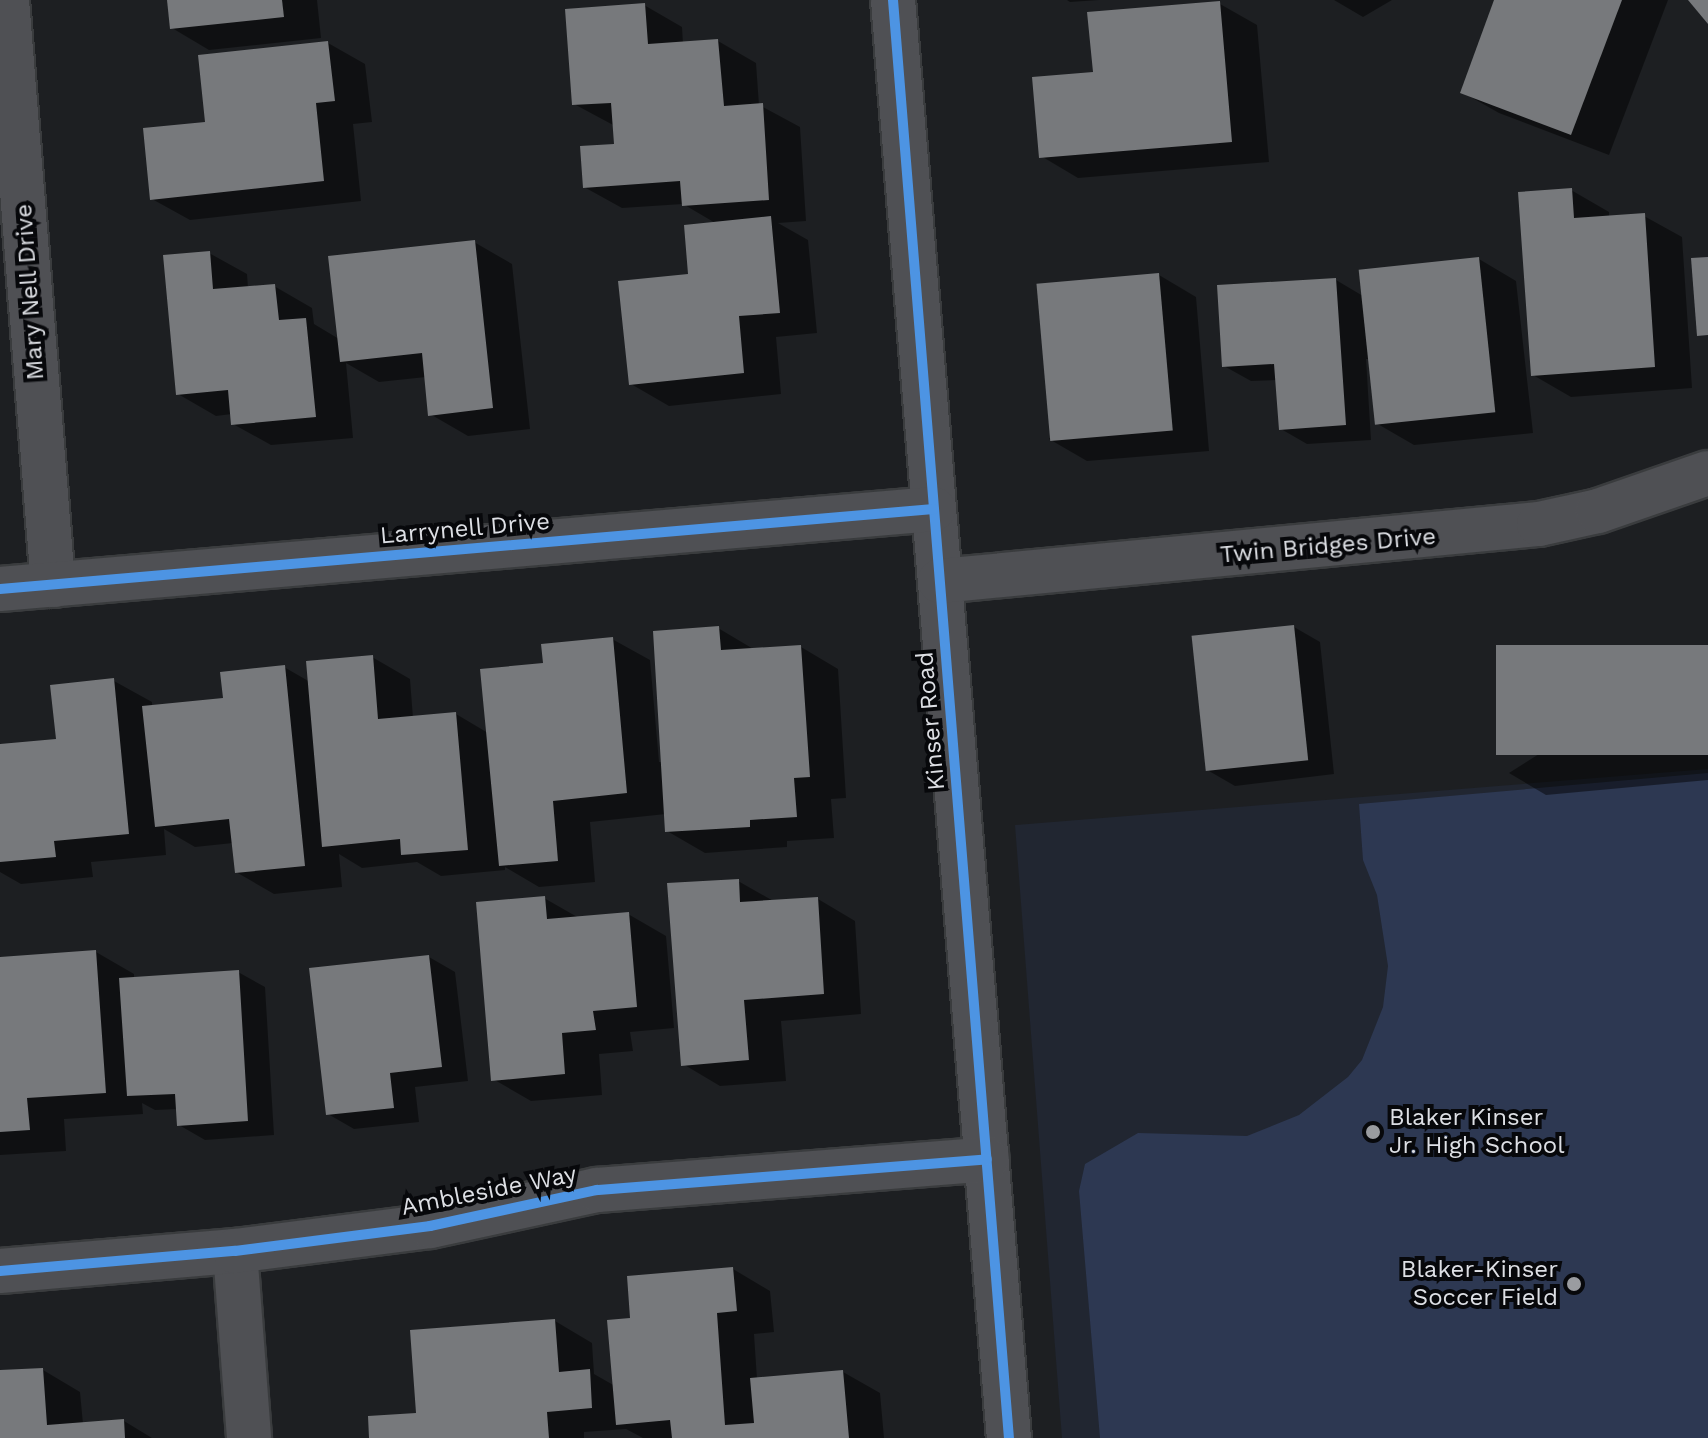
<!DOCTYPE html>
<style>
body{margin:0}
#map{position:relative;width:1708px;height:1438px;overflow:hidden;background:#1d1f22;font-family:"Work Sans",sans-serif}
div>[style]{position:absolute}
.built>*{inset:0;background:#212631}
.green>*{inset:0;background:#2d3852}
.shadow>*{inset:0;background:#0007}
.building>*{inset:0;background:#77797c;transform-origin:0 0}
.roads{filter:drop-shadow(2px 0 #3a3c3e) drop-shadow(-2px 0 #3a3c3e) drop-shadow(0 2px #3a3c3e) drop-shadow(0 -2px #3a3c3e)}
.minor>*{height:44px;margin:-22px;padding:0 22px;transform-origin:22px;border-radius:22px;background:#4f5054}
.cycleway>*{height:10px;margin:-5px;padding:0 5px;transform-origin:5px;border-radius:5px;background:#4d94e3}
.dots>*{width:22px;height:22px;translate:-50% -50%;box-sizing:border-box;border:4px solid #07080b;border-radius:50%}
span{translate:-50% -50%;white-space:nowrap;text-align:center;line-height:1.15;-webkit-text-stroke:8px #07080b;paint-order:stroke}
.street-label{font-size:24px;color:#dddfe4}
.poi-label{font-size:24px;color:#dddfe4}
.left{translate:0 -50%;text-align:left}
.right{translate:-100% -50%;text-align:right}
</style>
<div id="map">
<div class="built">
<i style="clip-path:polygon(1708px 769px,1708px 1438px,1062px 1438px,1015px 825px)"></i>
</div>
<div class="green">
<i style="clip-path:polygon(1708px 773px,1708px 1438px,1100px 1438px,1079px 1191px,1085px 1164px,1138px 1133px,1247px 1136px,1299px 1115px,1348px 1077px,1362px 1060px,1383px 1007px,1388px 966px,1377px 895px,1363px 860px,1359px 804px)"></i>
</div>
<div class="shadow">
<i style="clip-path:polygon(169px 0,317px 0,321px 38px,209px 50px,172px 28px)"></i>
<i style="clip-path:polygon(1067px 0,1099px 0,1070px 2px)"></i>
<i style="clip-path:polygon(1334px 0,1392px 0,1363px 17px)"></i>
<i style="clip-path:polygon(1497px 0,1668px 0,1609px 155px,1499px 113px,1462px 92px)"></i>
<i style="clip-path:polygon(1220px 4px,1257px 25px,1269px 162px,1078px 178px,1041px 156px,1095px 74px)"></i>
<i style="clip-path:polygon(644px 5px,682px 27px,683px 44px,718px 41px,756px 63px,759px 105px,800px 127px,806px 221px,778px 223px,808px 240px,817px 333px,776px 337px,781px 394px,669px 406px,631px 384px,717px 224px,683px 204px,622px 208px,584px 187px,617px 146px,615px 126px,574px 104px)"></i>
<i style="clip-path:polygon(328px 43px,365px 64px,372px 122px,353px 124px,361px 201px,190px 220px,152px 199px)"></i>
<i style="clip-path:polygon(1571px 190px,1609px 212px,1609px 218px,1644px 216px,1682px 237px,1692px 388px,1571px 397px,1533px 375px)"></i>
<i style="clip-path:polygon(474px 242px,512px 264px,530px 429px,468px 436px,430px 414px,426px 377px,379px 382px,346px 363px,353px 438px,271px 445px,233px 424px,232px 414px,216px 416px,178px 394px,209px 253px,247px 274px,248px 288px,274px 286px,312px 308px,314px 324px,339px 339px)"></i>
<i style="clip-path:polygon(1479px 259px,1516px 281px,1533px 433px,1414px 445px,1376px 423px,1370px 359px,1366px 359px,1371px 440px,1307px 444px,1281px 429px,1277px 380px,1251px 381px,1224px 366px,1336px 280px,1363px 296px)"></i>
<i style="clip-path:polygon(1159px 275px,1196px 297px,1209px 451px,1087px 461px,1049px 439px)"></i>
<i style="clip-path:polygon(1294px 627px,1320px 642px,1334px 774px,1235px 786px,1209px 771px)"></i>
<i style="clip-path:polygon(718px 628px,755px 650px,801px 647px,838px 669px,846px 798px,831px 799px,834px 838px,787px 841px,787px 847px,705px 853px,667px 831px,666px 814px,590px 822px,595px 882px,539px 887px,505px 867px,505px 870px,441px 876px,417px 862px,362px 868px,339px 854px,342px 887px,274px 894px,236px 872px,233px 843px,195px 847px,164px 829px,166px 855px,91px 862px,93px 877px,21px 884px,0 872px,0 746px,58px 741px,114px 681px,152px 702px,152px 707px,226px 700px,284px 667px,310px 682px,372px 657px,410px 679px,413px 718px,456px 714px,488px 733px,545px 665px,612px 639px,650px 660px,659px 762px,663px 762px)"></i>
<i style="clip-path:polygon(1708px 647px,1708px 780px,1546px 795px,1509px 773px)"></i>
<i style="clip-path:polygon(738px 881px,775px 902px,818px 899px,855px 921px,861px 1014px,781px 1021px,786px 1081px,720px 1086px,683px 1064px)"></i>
<i style="clip-path:polygon(544px 898px,579px 918px,628px 914px,666px 936px,674px 1028px,630px 1032px,633px 1051px,599px 1054px,602px 1095px,531px 1101px,493px 1079px)"></i>
<i style="clip-path:polygon(96px 952px,134px 974px,134px 979px,238px 972px,265px 987px,274px 1135px,205px 1140px,179px 1125px,178px 1109px,155px 1110px,142px 1103px,143px 1114px,64px 1119px,66px 1151px,0 1155px,0 959px)"></i>
<i style="clip-path:polygon(429px 957px,455px 972px,468px 1081px,415px 1087px,419px 1122px,354px 1129px,328px 1114px)"></i>
<i style="clip-path:polygon(733px 1269px,770px 1291px,774px 1332px,754px 1334px,757px 1379px,843px 1372px,880px 1393px,884px 1438px,643px 1438px,626px 1429px,584px 1432px,584px 1438px,371px 1438px,418px 1414px,555px 1321px,592px 1343px,594px 1374px,615px 1386px,633px 1320px)"></i>
<i style="clip-path:polygon(43px 1370px,80px 1392px,83px 1424px,124px 1421px,152px 1438px,0 1438px,0 1372px)"></i>
</div>
<div class="building">
<i style="clip-path:polygon(167px 0,282px 0,284px 17px,170px 29px)"></i>
<i style="clip-path:polygon(1494px 0,1622px 0,1571px 135px,1460px 93px)"></i>
<i style="clip-path:polygon(1688px 0,1708px 0,1708px 24px)"></i>
<i style="clip-path:polygon(1220px 1px,1232px 142px,1039px 158px,1032px 77px,1093px 72px,1087px 12px)"></i>
<i style="clip-path:polygon(645px 3px,648px 44px,718px 39px,724px 106px,763px 103px,769px 200px,682px 206px,680px 181px,583px 188px,580px 146px,614px 144px,611px 103px,572px 105px,565px 9px)"></i>
<i style="clip-path:polygon(328px 41px,335px 101px,316px 103px,324px 181px,150px 200px,143px 128px,205px 122px,198px 55px)"></i>
<i style="clip-path:polygon(1572px 188px,1574px 218px,1645px 213px,1655px 367px,1531px 376px,1518px 192px)"></i>
<i style="clip-path:polygon(771px 216px,780px 313px,739px 316px,744px 373px,629px 385px,618px 281px,688px 274px,684px 225px)"></i>
<i style="clip-path:polygon(475px 240px,493px 408px,428px 416px,422px 353px,340px 362px,328px 256px)"></i>
<i style="clip-path:polygon(210px 251px,213px 289px,275px 284px,279px 320px,306px 318px,316px 417px,231px 425px,228px 390px,176px 395px,163px 255px)"></i>
<i style="left:1479px;top:257px;width:156px;height:121px;rotate:84deg"></i>
<i style="clip-path:polygon(1708px 257px,1708px 335px,1697px 336px,1691px 258px)"></i>
<i style="left:1159px;top:273px;width:158px;height:123px;rotate:85deg"></i>
<i style="clip-path:polygon(1336px 278px,1346px 425px,1279px 430px,1274px 364px,1222px 367px,1217px 285px)"></i>
<i style="left:1294px;top:625px;width:136px;height:103px;rotate:84deg"></i>
<i style="clip-path:polygon(719px 626px,721px 650px,801px 645px,810px 777px,794px 778px,797px 817px,750px 820px,750px 827px,665px 832px,653px 631px)"></i>
<i style="clip-path:polygon(613px 637px,627px 793px,553px 801px,558px 861px,499px 866px,480px 669px,543px 663px,541px 644px)"></i>
<i style="left:1708px;top:645px;width:110px;height:212px;rotate:90deg"></i>
<i style="clip-path:polygon(373px 655px,378px 719px,456px 712px,468px 850px,401px 855px,400px 839px,322px 847px,306px 661px)"></i>
<i style="clip-path:polygon(285px 665px,305px 866px,235px 873px,229px 819px,155px 827px,142px 706px,223px 698px,220px 672px)"></i>
<i style="clip-path:polygon(114px 678px,129px 834px,54px 841px,56px 857px,0 862px,0 744px,56px 739px,50px 685px)"></i>
<i style="clip-path:polygon(739px 879px,740px 902px,818px 897px,824px 994px,744px 1000px,749px 1060px,681px 1066px,667px 883px)"></i>
<i style="clip-path:polygon(545px 896px,547px 919px,629px 912px,637px 1007px,593px 1011px,596px 1030px,562px 1033px,565px 1074px,491px 1081px,476px 902px)"></i>
<i style="clip-path:polygon(96px 950px,106px 1093px,27px 1098px,30px 1130px,0 1132px,0 957px)"></i>
<i style="clip-path:polygon(429px 955px,442px 1067px,390px 1073px,394px 1108px,326px 1115px,309px 968px)"></i>
<i style="clip-path:polygon(239px 970px,248px 1121px,177px 1126px,175px 1094px,127px 1096px,119px 978px)"></i>
<i style="clip-path:polygon(733px 1267px,737px 1311px,717px 1313px,725px 1425px,754px 1423px,750px 1378px,843px 1370px,849px 1438px,672px 1438px,670px 1420px,616px 1425px,607px 1320px,630px 1318px,627px 1276px)"></i>
<i style="clip-path:polygon(555px 1319px,559px 1372px,590px 1369px,592px 1408px,547px 1412px,549px 1438px,369px 1438px,368px 1416px,416px 1413px,410px 1330px)"></i>
<i style="clip-path:polygon(43px 1368px,47px 1425px,124px 1419px,125px 1438px,0 1438px,0 1370px)"></i>
</div>
<div class="roads">
<div class="minor">
<i style="left:7px;top:0;width:587px;rotate:85.5deg"></i>
<i style="left:893px;top:0;width:1443px;rotate:85.39deg"></i>
<i style="left:940px;top:581px;width:602px;rotate:-5.44deg"></i>
<i style="left:1539px;top:524px;width:60px;rotate:-12.4deg"></i>
<i style="left:1598px;top:511px;width:116px;rotate:-19.1deg"></i>
<i style="left:0;top:589px;width:937px;rotate:-4.9deg"></i>
<i style="left:235px;top:1251px;width:188px;rotate:85.7deg"></i>
<i style="left:0;top:1271px;width:236px;rotate:-4.9deg"></i>
<i style="left:235px;top:1251px;width:197px;rotate:-7.3deg"></i>
<i style="left:430px;top:1226px;width:171px;rotate:-12.2deg"></i>
<i style="left:597px;top:1190px;width:391px;rotate:-4.5deg"></i>
</div>
</div>
<div class="cycleway">
<i style="left:893px;top:0;width:1443px;rotate:85.39deg"></i>
<i style="left:0;top:589px;width:937px;rotate:-4.9deg"></i>
<i style="left:0;top:1271px;width:236px;rotate:-4.9deg"></i>
<i style="left:235px;top:1251px;width:197px;rotate:-7.3deg"></i>
<i style="left:430px;top:1226px;width:171px;rotate:-12.2deg"></i>
<i style="left:597px;top:1190px;width:391px;rotate:-4.5deg"></i>
</div>
<div class="dots">
<i style="left:1373px;top:1132px;background:#9a9ca0"></i>
<i style="left:1574px;top:1284px;background:#9a9ca0"></i>
</div>
<div class="street-label">
<span style="left:30px;top:292px;rotate:-94deg">Mary Nell Drive</span>
<span style="left:465px;top:529px;rotate:-5deg">Larrynell Drive</span>
<span style="left:1328px;top:546px;rotate:-5deg">Twin Bridges Drive</span>
<span style="left:931px;top:721px;rotate:-95deg">Kinser Road</span>
<span style="left:489px;top:1191px;rotate:-11deg">Ambleside Way</span>
</div>
<div class="poi-label">
<span class="left" style="left:1389px;top:1132px">Blaker Kinser<br>Jr. High School</span>
<span class="right" style="left:1558px;top:1284px">Blaker-Kinser<br>Soccer Field</span>
</div>
</div>
